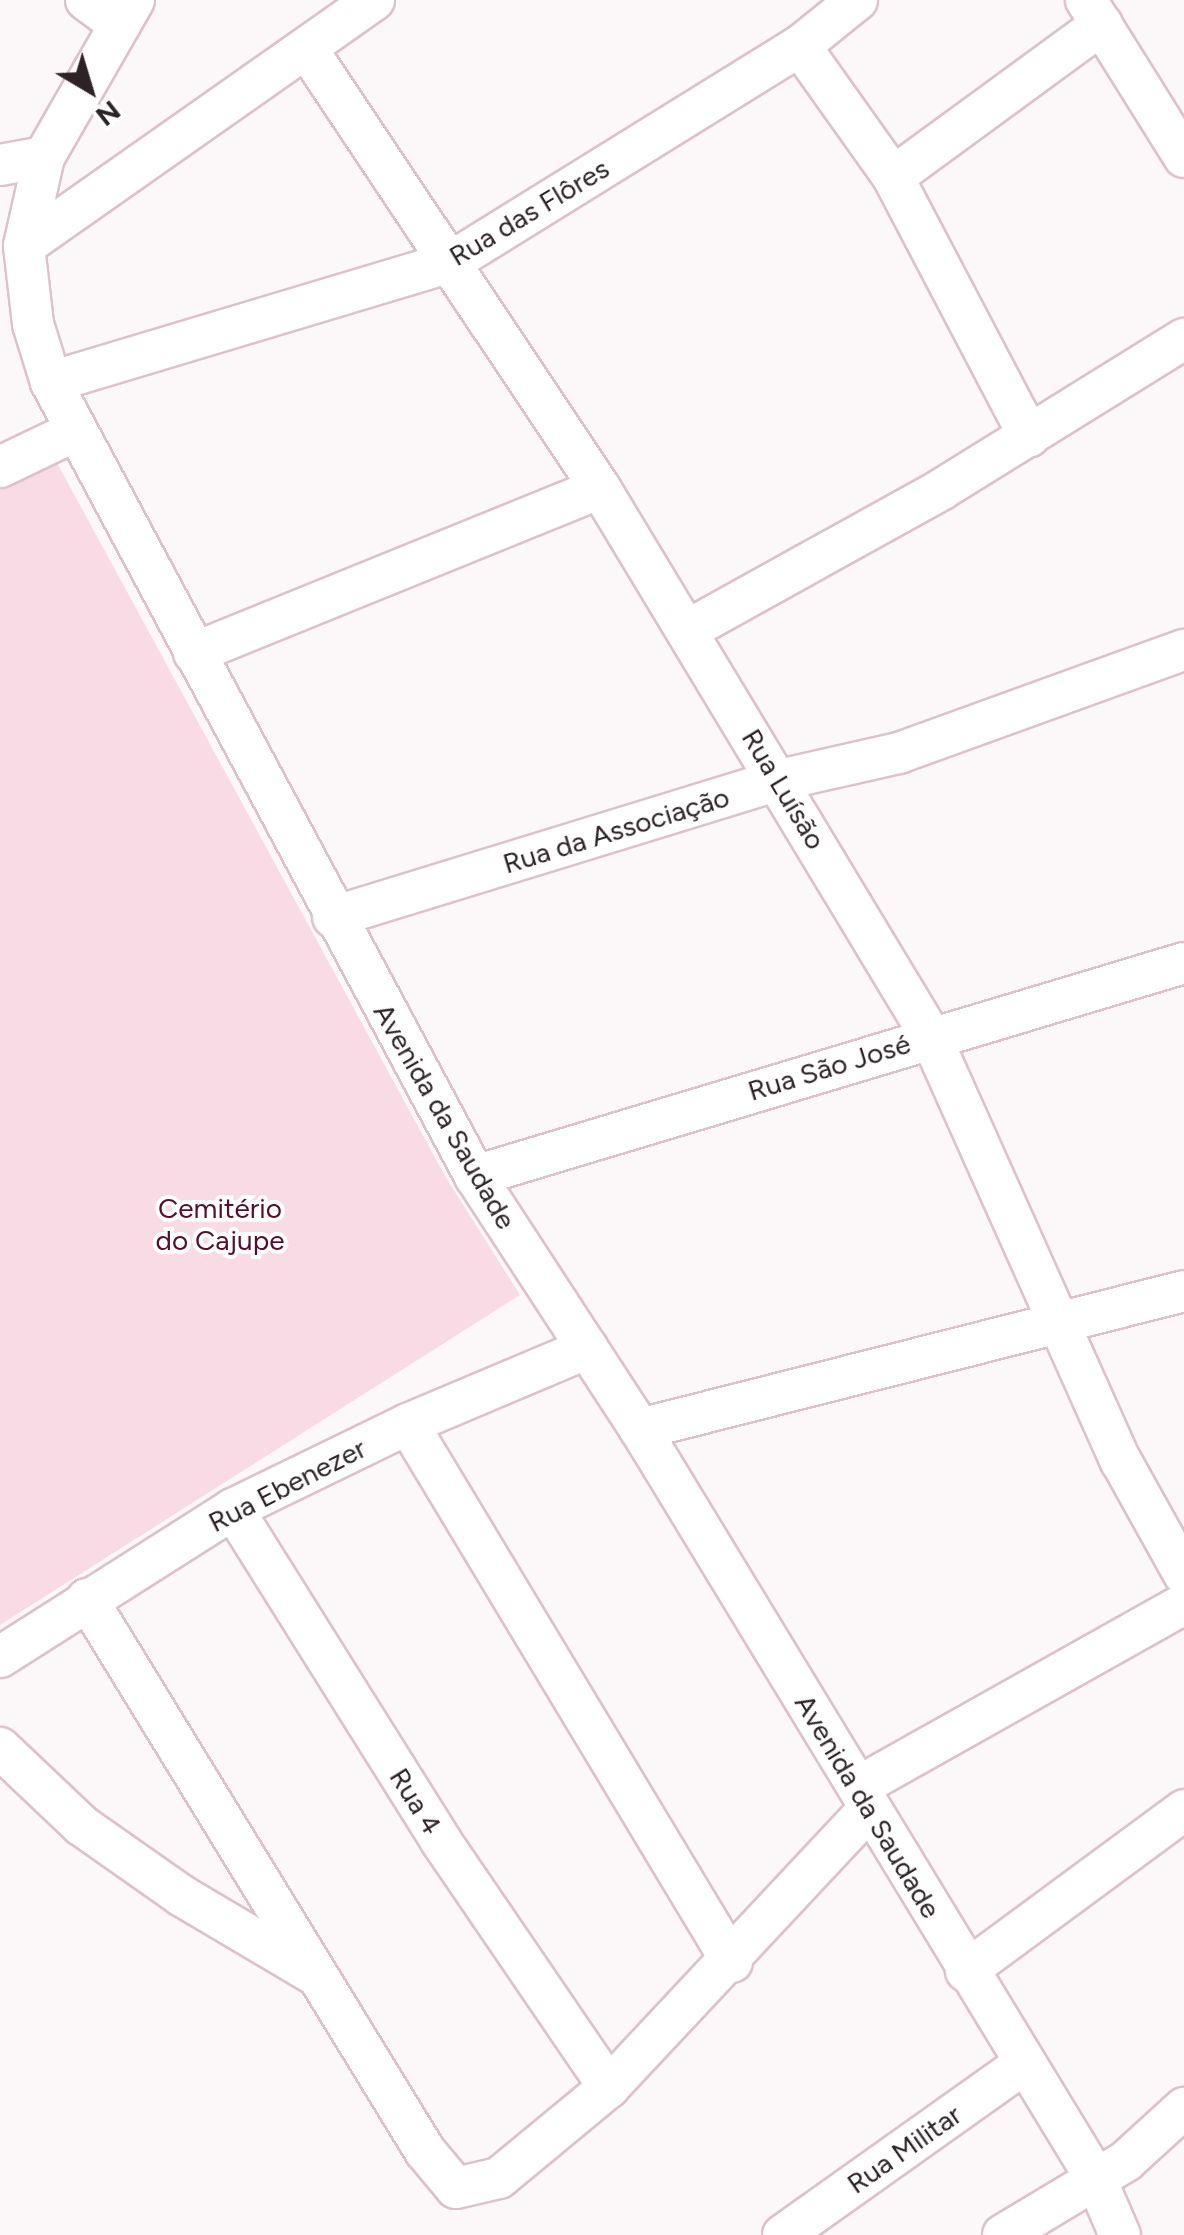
<!DOCTYPE html>
<meta charset="utf-8">
<style>
body{margin:0}
#map{position:relative;width:1184px;height:2235px;overflow:hidden;background:#fcf7f8;font-family:Figtree,sans-serif}
div>[style]{position:absolute}
.green>*{inset:0;background:#f8dbe4}
.roads{filter:drop-shadow(2px 0 #dcc3ca) drop-shadow(-2px 0 #dcc3ca) drop-shadow(0 2px #dcc3ca) drop-shadow(0 -2px #dcc3ca)}
.minor>*{height:40px;margin:-20px;padding:0 20px;transform-origin:20px;border-radius:20px;background:#fff}
span{translate:-50% -50%;white-space:nowrap;text-align:center;line-height:1.15;-webkit-text-stroke:8px #fff;paint-order:stroke}
.street-label{font-size:28px;color:#2d2326}
.park-label{font-size:28px;color:#560e30}
.north{position:absolute;left:40px;top:40px;width:100px;height:100px;-webkit-text-stroke:8px #fff;paint-order:stroke;rotate:142deg;font-size:28px;font-weight:700;line-height:40px;text-align:center;color:#2d2326}
.north::after{content:'';display:block;margin:auto;width:35px;height:45px;background:#2d2326;clip-path:polygon(50% 0,100% 100%,50% 72%,0 100%)}
</style>
<div id="map">
<div class="green">
<i style="clip-path:polygon(57px 463px,445px 1176px,520px 1295px,0 1625px,0 490px)"></i>
</div>
<div class="roads">
<div class="minor">
<i style="left:86px;top:0;width:42px;rotate:36.3deg"></i>
<i style="left:134px;top:0;width:181px;rotate:119.8deg"></i>
<i style="left:44px;top:157px;width:91px;rotate:102.7deg"></i>
<i style="left:24px;top:246px;width:79px;rotate:83.4deg"></i>
<i style="left:33px;top:324px;width:61px;rotate:72.8deg"></i>
<i style="left:51px;top:382px;width:900px;rotate:61.9deg"></i>
<i style="left:475px;top:1176px;width:302px;rotate:56.9deg"></i>
<i style="left:640px;top:1429px;width:876px;rotate:58.69deg"></i>
<i style="left:1095px;top:2177px;width:63px;rotate:66.7deg"></i>
<i style="left:1086px;top:0;width:185px;rotate:58deg"></i>
<i style="left:800px;top:46px;width:161px;rotate:54.6deg"></i>
<i style="left:893px;top:177px;width:293px;rotate:62.3deg"></i>
<i style="left:307px;top:49px;width:528px;rotate:56.28deg"></i>
<i style="left:600px;top:488px;width:639px;rotate:58.9deg"></i>
<i style="left:930px;top:1035px;width:467px;rotate:65.9deg"></i>
<i style="left:1121px;top:1461px;width:129px;rotate:60.9deg"></i>
<i style="left:0;top:165px;width:45px;rotate:-10.3deg"></i>
<i style="left:893px;top:177px;width:259px;rotate:-36.2deg"></i>
<i style="left:24px;top:246px;width:428px;rotate:-35.1deg"></i>
<i style="left:51px;top:382px;width:418px;rotate:-16.7deg"></i>
<i style="left:451px;top:262px;width:410px;rotate:-31.8deg"></i>
<i style="left:800px;top:46px;width:73px;rotate:-38.9deg"></i>
<i style="left:0;top:467px;width:83px;rotate:-25.6deg"></i>
<i style="left:688px;top:630px;width:291px;rotate:-29deg"></i>
<i style="left:942px;top:489px;width:285px;rotate:-31.8deg"></i>
<i style="left:194px;top:653px;width:438px;rotate:-22.1deg"></i>
<i style="left:333px;top:917px;width:467px;rotate:-17.1deg"></i>
<i style="left:779px;top:780px;width:123px;rotate:-12.7deg"></i>
<i style="left:899px;top:753px;width:303px;rotate:-19.9deg"></i>
<i style="left:475px;top:1176px;width:740px;rotate:-16.72deg"></i>
<i style="left:408px;top:1424px;width:628px;rotate:58.94deg"></i>
<i style="left:640px;top:1429px;width:561px;rotate:-14.23deg"></i>
<i style="left:233px;top:1509px;width:392px;rotate:57.9deg"></i>
<i style="left:441px;top:1841px;width:298px;rotate:55.7deg"></i>
<i style="left:87px;top:1599px;width:647px;rotate:58.52deg"></i>
<i style="left:425px;top:2151px;width:48px;rotate:50deg"></i>
<i style="left:456px;top:2188px;width:44px;rotate:-13.1deg"></i>
<i style="left:499px;top:2178px;width:143px;rotate:-39.6deg"></i>
<i style="left:609px;top:2087px;width:381px;rotate:-46.9deg"></i>
<i style="left:0;top:1657px;width:276px;rotate:-32.4deg"></i>
<i style="left:233px;top:1509px;width:195px;rotate:-25.9deg"></i>
<i style="left:408px;top:1424px;width:195px;rotate:-22.9deg"></i>
<i style="left:0;top:1748px;width:112px;rotate:43.5deg"></i>
<i style="left:81px;top:1825px;width:123px;rotate:35.1deg"></i>
<i style="left:182px;top:1896px;width:151px;rotate:30.6deg"></i>
<i style="left:858px;top:1787px;width:374px;rotate:-29.3deg"></i>
<i style="left:966px;top:1971px;width:271px;rotate:-36.4deg"></i>
<i style="left:783px;top:2235px;width:297px;rotate:-35.4deg"></i>
<i style="left:1003px;top:2235px;width:144px;rotate:-31deg"></i>
<i style="left:1126px;top:2161px;width:79px;rotate:-42.4deg"></i>
</div>
</div>
<div class="street-label">
<span style="left:529px;top:212px;rotate:-31deg">Rua das Flôres</span>
<span style="left:784px;top:789px;rotate:59deg">Rua Luísão</span>
<span style="left:616px;top:830px;rotate:-17deg">Rua da Associação</span>
<span style="left:829px;top:1067px;rotate:-17deg">Rua São José</span>
<span style="left:445px;top:1116px;rotate:60deg">Avenida da Saudade</span>
<span style="left:287px;top:1485px;rotate:-27deg">Rua Ebenezer</span>
<span style="left:416px;top:1801px;rotate:58deg">Rua 4</span>
<span style="left:868px;top:1806px;rotate:59deg">Avenida da Saudade</span>
<span style="left:904px;top:2149px;rotate:-35deg">Rua Militar</span>
</div>
<div class="park-label">
<span style="left:220px;top:1224px">Cemitério<br>do Cajupe</span>
</div>
<div class="north">N</div>
</div>
